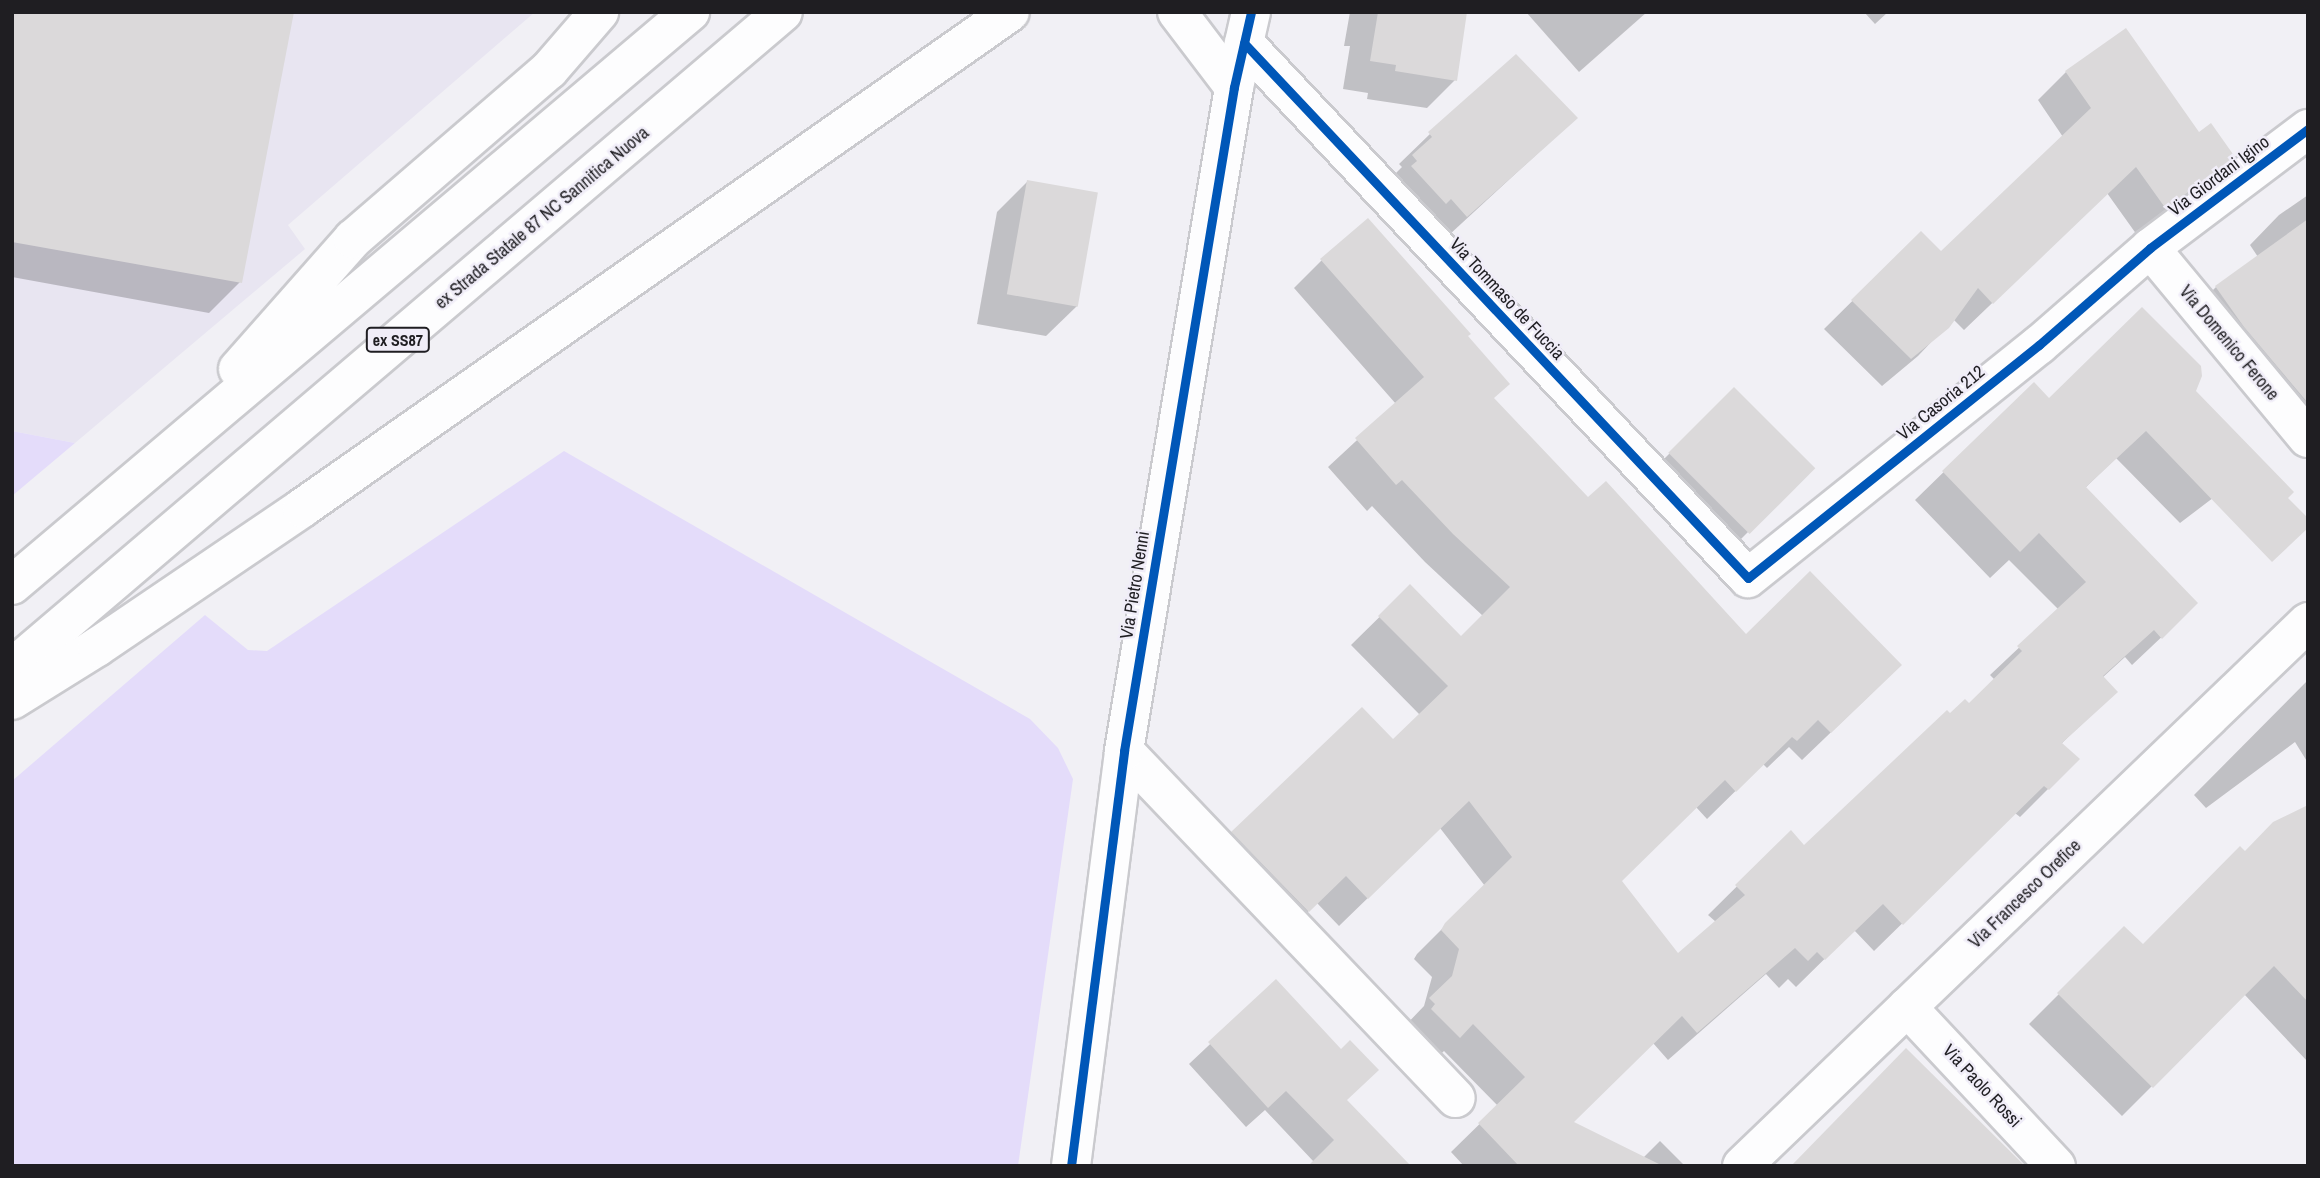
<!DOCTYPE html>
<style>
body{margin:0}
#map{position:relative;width:2320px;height:1178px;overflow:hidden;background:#f1f0f5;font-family:"Archivo Narrow",sans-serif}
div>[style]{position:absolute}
.built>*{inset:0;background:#e8e5f1}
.green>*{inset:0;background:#e4dcfa}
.shadow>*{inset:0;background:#0003;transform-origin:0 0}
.building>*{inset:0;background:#dbd9da;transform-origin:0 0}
.roads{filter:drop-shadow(2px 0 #cacace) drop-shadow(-2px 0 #cacace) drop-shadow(0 2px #cacace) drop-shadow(0 -2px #cacace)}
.minor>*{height:38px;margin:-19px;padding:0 19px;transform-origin:19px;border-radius:19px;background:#fdfdfe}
.trunk>*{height:38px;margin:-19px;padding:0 19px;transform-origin:19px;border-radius:19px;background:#fdfdfe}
.cycleway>*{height:9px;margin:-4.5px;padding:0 4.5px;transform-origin:4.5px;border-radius:4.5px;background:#0057b8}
span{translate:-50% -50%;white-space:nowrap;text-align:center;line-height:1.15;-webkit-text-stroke:5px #f0edf8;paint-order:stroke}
.shield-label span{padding:2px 5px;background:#f0edf8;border:2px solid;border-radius:5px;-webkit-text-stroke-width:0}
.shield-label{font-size:16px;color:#1f1e22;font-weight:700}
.street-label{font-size:18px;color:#1f1e22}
.frame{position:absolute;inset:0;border:14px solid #1f1e22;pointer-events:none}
</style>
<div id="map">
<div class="built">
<i style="clip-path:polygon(12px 12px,535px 12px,288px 225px,305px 249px,75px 443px,12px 431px)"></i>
</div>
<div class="green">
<i style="clip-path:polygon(12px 431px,75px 443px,12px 496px)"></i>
<i style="clip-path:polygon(564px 451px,1030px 719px,1058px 748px,1073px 779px,1018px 1166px,12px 1166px,12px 781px,205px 615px,248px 650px,267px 651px)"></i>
</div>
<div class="shadow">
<i style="clip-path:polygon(12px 12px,240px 282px,209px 313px,12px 277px)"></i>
<i style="clip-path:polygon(1350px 12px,1465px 12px,1455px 80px,1427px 108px,1367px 99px,1368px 93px,1343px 89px,1350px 46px,1344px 46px)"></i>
<i style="clip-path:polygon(1526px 12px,1647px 12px,1579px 72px)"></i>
<i style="clip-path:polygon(1864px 12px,1888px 12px,1875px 24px)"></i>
<i style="clip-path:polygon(2066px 72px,2198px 134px,2233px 156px,2205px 184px,2137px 235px,2107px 193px,1964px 330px,1953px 319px,1918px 356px,1882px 386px,1824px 329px,1921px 233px,1941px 254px,2063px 137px,2038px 100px)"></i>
<i style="clip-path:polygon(1576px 118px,1436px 247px,1382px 187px,1402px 167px,1399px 164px,1430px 134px)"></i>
<i style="clip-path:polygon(1028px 181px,1077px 306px,1046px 336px,977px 324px,997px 212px)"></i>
<i style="clip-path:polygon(2308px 195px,2308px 407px,2276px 430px,2215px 356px,2186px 317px,2216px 287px,2258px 257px,2250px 245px,2279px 215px)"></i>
<i style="clip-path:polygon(1322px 260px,1466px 336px,1492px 398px,1588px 499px,1746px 637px,1872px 693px,1802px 760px,1789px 747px,1767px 768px,1763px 764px,1707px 819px,1696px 807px,1620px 881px,1677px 956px,1716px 922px,1708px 915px,1791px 833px,1804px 847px,1950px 716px,1969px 705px,1995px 680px,1990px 675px,2059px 610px,2009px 560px,1990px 578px,1915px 500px,2034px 384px,2049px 400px,2194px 392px,2230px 485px,2180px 523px,2116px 458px,2085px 488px,2168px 631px,2132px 665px,2125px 657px,2102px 678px,2115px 692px,2061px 744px,2077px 760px,2020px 817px,2015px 813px,1874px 951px,1854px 930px,1796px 987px,1788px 979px,1779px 988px,1766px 974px,1668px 1060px,1653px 1043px,1571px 1123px,1643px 1158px,1660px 1141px,1685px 1166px,1464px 1166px,1451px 1152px,1498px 1106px,1444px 1051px,1430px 1064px,1403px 1028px,1424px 1006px,1432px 977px,1414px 959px,1417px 954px,1485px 886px,1440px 828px,1339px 926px,1317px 903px,1280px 939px,1205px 861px,1233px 833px,1392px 741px,1420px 715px,1351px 645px,1410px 587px,1461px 639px,1483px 616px,1425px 562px,1372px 506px,1367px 511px,1328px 467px,1396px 404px,1294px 288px)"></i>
<i style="left:1734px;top:389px;width:111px;height:134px;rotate:45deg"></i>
<i style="clip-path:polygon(2308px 680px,2308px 763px,2295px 742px,2206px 808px,2194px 795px)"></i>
<i style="clip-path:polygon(2308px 913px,2308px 1062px,2244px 994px,2122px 1116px,2029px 1024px,2124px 929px,2142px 947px)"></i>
<i style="clip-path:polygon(1276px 982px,1345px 1101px,1409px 1166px,1314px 1162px,1265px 1110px,1246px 1127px,1189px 1064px)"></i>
</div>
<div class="building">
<i style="clip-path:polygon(12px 12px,294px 12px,242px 283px,12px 242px)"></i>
<i style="clip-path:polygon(1378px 12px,1467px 12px,1457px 81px,1395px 71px,1396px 65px,1370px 61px)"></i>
<i style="clip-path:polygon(2126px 28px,2199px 132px,2211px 123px,2235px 157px,2166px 209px,2136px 167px,1993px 304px,1978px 288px,1949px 328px,1911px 359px,1851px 300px,1921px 231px,1941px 251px,2091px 108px,2065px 71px)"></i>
<i style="clip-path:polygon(1516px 54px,1578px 118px,1467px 217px,1451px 199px,1446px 204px,1411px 166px,1417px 161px,1412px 155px,1432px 137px,1428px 132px)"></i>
<i style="left:1027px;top:180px;width:72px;height:116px;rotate:10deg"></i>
<i style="clip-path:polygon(1368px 218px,1471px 334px,1468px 336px,1510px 384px,1494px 398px,1588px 497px,1606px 481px,1746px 634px,1810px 571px,1902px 665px,1831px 733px,1818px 720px,1797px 741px,1792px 737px,1736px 792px,1725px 780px,1622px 881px,1678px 953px,1745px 895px,1735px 885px,1791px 830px,1804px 845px,1947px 710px,1950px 713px,1965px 699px,1969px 703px,2022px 651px,2017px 646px,2086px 582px,2039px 533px,2020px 552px,1942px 471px,2034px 382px,2049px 398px,2142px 307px,2201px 366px,2202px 376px,2196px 391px,2294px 492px,2288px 498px,2308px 518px,2308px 528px,2272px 562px,2146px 431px,2086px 487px,2198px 603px,2162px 639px,2154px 630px,2103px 676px,2118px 692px,2062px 743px,2080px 759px,2049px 790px,2044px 786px,1903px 925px,1883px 904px,1825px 960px,1817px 952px,1808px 961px,1795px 948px,1697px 1033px,1682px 1016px,1574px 1122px,1663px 1166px,1519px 1166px,1478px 1123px,1525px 1077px,1473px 1024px,1460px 1038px,1431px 1009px,1435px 1004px,1429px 998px,1452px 976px,1459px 949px,1441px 930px,1445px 923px,1512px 857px,1469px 801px,1368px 899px,1346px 876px,1309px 912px,1231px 832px,1362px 707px,1393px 739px,1448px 686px,1378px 616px,1410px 584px,1461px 636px,1510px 587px,1453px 534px,1402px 480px,1396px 485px,1355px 438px,1424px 377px,1320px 259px)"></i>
<i style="clip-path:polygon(2308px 219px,2308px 403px,2244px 327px,2215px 286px)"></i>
<i style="left:1734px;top:387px;width:115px;height:93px;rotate:45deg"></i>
<i style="clip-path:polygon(2308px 805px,2308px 1002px,2274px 966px,2153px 1088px,2057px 993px,2124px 926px,2143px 944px,2240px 846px,2245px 851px,2273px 822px)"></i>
<i style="clip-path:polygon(1276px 979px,1341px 1049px,1350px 1040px,1379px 1070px,1347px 1100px,1411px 1166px,1308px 1166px,1334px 1140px,1286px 1091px,1268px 1108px,1208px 1042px)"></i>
<i style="clip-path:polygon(1906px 1048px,2025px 1166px,1791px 1166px)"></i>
</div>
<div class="roads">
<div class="minor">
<i style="left:1244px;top:43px;width:735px;rotate:46.71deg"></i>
<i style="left:1748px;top:578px;width:373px;rotate:-38.7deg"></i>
<i style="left:2039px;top:345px;width:147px;rotate:-41.1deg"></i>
<i style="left:2150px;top:248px;width:198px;rotate:-37deg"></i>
<i style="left:2150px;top:248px;width:247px;rotate:50.3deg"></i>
<i style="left:1124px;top:751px;width:480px;rotate:46.3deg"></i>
<i style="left:1907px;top:1007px;width:218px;rotate:46.9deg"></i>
<i style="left:1071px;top:1166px;width:418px;rotate:-82.7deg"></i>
<i style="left:1124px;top:751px;width:673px;rotate:-80.59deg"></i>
<i style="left:1234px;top:87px;width:77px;rotate:-77.2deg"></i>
<i style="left:1742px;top:1166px;width:785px;rotate:-43.86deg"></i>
</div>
<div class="trunk">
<i style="left:1177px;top:12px;width:94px;rotate:52.8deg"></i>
<i style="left:238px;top:369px;width:174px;rotate:-48.5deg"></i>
<i style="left:353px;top:239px;width:259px;rotate:-40.8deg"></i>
<i style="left:549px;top:70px;width:77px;rotate:-49.2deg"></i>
<i style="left:12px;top:585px;width:888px;rotate:-40.2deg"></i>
<i style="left:12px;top:668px;width:1012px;rotate:-40.39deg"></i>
<i style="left:12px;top:700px;width:100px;rotate:-31.9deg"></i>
<i style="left:97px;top:647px;width:248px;rotate:-34.1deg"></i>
<i style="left:302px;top:508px;width:864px;rotate:-35.01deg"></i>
</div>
</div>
<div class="cycleway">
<i style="left:1244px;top:43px;width:735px;rotate:46.71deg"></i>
<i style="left:1748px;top:578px;width:373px;rotate:-38.7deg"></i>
<i style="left:2039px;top:345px;width:147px;rotate:-41.1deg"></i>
<i style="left:2150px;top:248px;width:198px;rotate:-37deg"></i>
<i style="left:1071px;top:1166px;width:418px;rotate:-82.7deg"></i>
<i style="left:1124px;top:751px;width:673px;rotate:-80.59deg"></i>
<i style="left:1234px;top:87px;width:77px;rotate:-77.2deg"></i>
</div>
<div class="shield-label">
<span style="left:398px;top:340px">ex SS87</span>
</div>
<div class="street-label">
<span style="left:2219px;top:176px;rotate:-37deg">Via Giordani Igino</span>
<span style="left:542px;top:218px;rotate:-40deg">ex Strada Statale 87 NC Sannitica Nuova</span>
<span style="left:1507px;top:299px;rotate:47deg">Via Tommaso de Fuccia</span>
<span style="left:2229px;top:343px;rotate:50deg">Via Domenico Ferone</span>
<span style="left:1941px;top:403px;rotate:-39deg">Via Casoria 212</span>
<span style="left:1135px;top:585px;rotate:-81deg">Via Pietro Nenni</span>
<span style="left:2025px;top:894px;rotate:-44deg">Via Francesco Orefice</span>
<span style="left:1982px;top:1086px;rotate:47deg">Via Paolo Rossi</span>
</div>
<div class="frame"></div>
</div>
